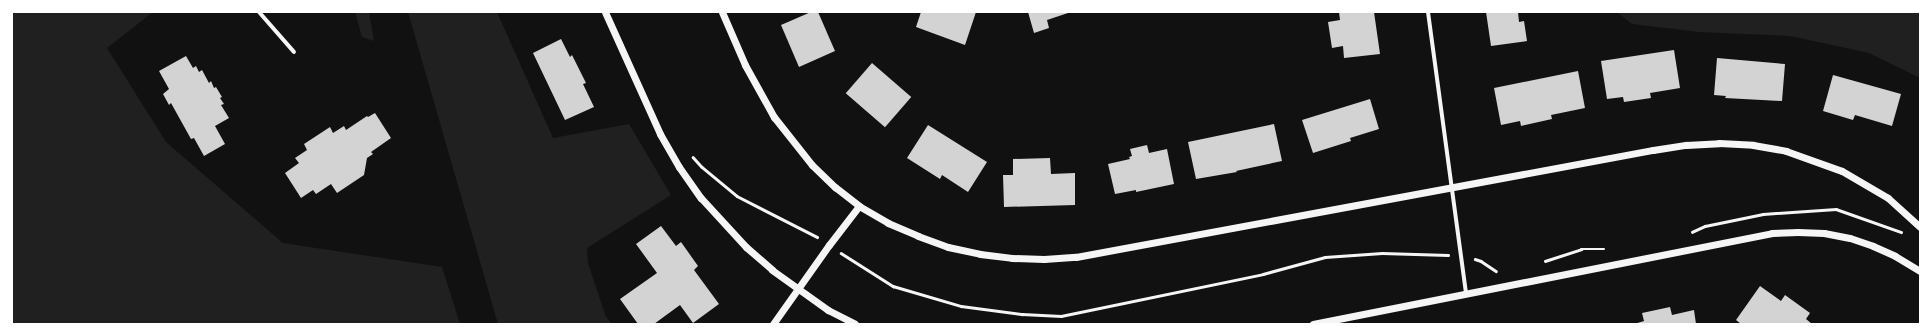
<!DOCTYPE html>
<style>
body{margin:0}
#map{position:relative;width:1932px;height:336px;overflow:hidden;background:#111;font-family:Manrope,sans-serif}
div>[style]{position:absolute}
.green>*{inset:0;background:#202020}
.building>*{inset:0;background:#d3d3d3;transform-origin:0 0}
.path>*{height:2.5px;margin:-1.25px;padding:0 1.25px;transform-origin:1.25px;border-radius:1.25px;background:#f5f5f5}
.minor>*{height:4px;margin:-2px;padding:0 2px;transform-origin:2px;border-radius:2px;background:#f5f5f5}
.tertiary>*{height:7px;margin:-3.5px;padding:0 3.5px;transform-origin:3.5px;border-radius:3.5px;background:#f5f5f5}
span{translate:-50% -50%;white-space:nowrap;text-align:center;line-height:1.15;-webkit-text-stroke:4px #fff;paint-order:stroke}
.frame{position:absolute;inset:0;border:13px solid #fff;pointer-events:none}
</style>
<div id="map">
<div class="green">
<i style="clip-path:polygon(12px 12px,153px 12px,107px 48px,166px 142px,283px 243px,442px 267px,460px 324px,12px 324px)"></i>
<i style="clip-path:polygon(355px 12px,369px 12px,374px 41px,362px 37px)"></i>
<i style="clip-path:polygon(408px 12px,497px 12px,553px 138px,629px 124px,671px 195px,587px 248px,588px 263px,606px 317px,612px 324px,498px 324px)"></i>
<i style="clip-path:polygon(1617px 12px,1920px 12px,1920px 78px,1869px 53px,1790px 36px,1699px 32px,1632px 24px)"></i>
</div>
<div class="building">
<i style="clip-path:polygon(811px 12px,818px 12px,835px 51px,799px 67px,781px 25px)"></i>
<i style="clip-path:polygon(921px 12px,976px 12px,965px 45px,916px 27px)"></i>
<i style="clip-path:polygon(1028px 12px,1071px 12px,1047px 20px,1049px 28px,1034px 33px)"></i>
<i style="clip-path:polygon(1339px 12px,1374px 12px,1380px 54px,1344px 58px,1343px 46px,1332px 48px,1328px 22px,1340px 20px)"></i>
<i style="clip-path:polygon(1486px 12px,1518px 12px,1519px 22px,1524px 21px,1527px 41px,1491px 46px)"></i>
<i style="clip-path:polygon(561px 39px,570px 57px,572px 55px,586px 83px,583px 84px,594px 107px,565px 120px,533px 53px)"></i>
<i style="clip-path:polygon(1674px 50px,1680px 88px,1650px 93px,1651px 98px,1624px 102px,1623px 97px,1607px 99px,1601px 61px)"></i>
<i style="clip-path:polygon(186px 56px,193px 68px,196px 66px,199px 72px,202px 70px,209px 83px,211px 81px,214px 88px,216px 87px,222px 97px,220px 98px,224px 104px,221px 105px,229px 118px,215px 126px,225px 144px,204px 156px,194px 138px,191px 139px,171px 103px,169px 105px,163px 94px,169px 89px,159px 71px)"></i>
<i style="clip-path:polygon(1717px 58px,1785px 64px,1782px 101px,1725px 98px,1726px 96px,1714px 95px)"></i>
<i style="left:872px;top:63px;width:52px;height:40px;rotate:41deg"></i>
<i style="clip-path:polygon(1578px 71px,1585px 108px,1551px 115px,1552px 119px,1521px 126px,1520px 121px,1501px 125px,1494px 88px)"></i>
<i style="clip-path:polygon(1833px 75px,1901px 94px,1892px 126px,1855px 115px,1853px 120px,1823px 111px)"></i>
<i style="clip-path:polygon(1370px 99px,1379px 129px,1350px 138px,1351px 141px,1313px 153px,1302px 120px)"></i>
<i style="clip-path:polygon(375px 113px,391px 138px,371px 152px,373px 154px,367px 158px,364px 175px,337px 193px,331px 184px,316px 194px,313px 190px,301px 198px,285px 173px,299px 163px,295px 158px,307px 150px,304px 144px,330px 127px,333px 133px,344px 126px,346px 130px,367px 116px,368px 117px)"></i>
<i style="clip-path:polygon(1274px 124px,1282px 161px,1236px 171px,1237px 172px,1196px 179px,1188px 142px)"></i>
<i style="clip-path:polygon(928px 125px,987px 162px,968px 192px,942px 175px,940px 179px,907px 158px)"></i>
<i style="clip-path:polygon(1147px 145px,1149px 153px,1167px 149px,1174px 184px,1136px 192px,1136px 190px,1115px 194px,1108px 164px,1130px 159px,1129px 157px,1132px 156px,1130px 149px)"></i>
<i style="clip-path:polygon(1050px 158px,1051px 174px,1075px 173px,1075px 205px,1004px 207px,1003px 175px,1013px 175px,1013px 159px)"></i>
<i style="clip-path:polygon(661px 226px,676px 246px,681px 242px,698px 266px,694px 270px,719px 304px,693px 323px,680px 305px,654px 324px,638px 324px,620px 299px,657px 273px,636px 244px)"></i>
<i style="clip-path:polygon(1760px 286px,1781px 301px,1785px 295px,1810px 313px,1806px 319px,1812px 324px,1741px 324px,1736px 320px)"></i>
<i style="clip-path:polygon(1670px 307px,1672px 315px,1694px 310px,1696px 324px,1634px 324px,1644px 321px,1642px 313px)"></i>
</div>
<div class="path">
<i style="left:693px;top:157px;width:13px;rotate:48deg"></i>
<i style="left:702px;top:167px;width:45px;rotate:39.6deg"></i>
<i style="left:737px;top:196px;width:90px;rotate:27.1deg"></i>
<i style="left:1692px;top:232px;width:14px;rotate:-25deg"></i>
<i style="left:1705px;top:226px;width:59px;rotate:-11.7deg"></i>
<i style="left:1763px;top:214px;width:73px;rotate:-3.9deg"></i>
<i style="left:1836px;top:209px;width:69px;rotate:19.5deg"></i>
<i style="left:841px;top:253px;width:62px;rotate:32.4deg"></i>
<i style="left:893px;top:286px;width:71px;rotate:16.4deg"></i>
<i style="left:961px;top:306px;width:62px;rotate:7.5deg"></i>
<i style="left:1022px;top:314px;width:39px;rotate:3deg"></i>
<i style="left:1061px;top:316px;width:206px;rotate:-11.7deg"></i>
<i style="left:1263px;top:274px;width:64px;rotate:-15.3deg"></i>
<i style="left:1325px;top:257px;width:57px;rotate:-4deg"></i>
<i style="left:1382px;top:253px;width:66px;rotate:1.7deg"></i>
<i style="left:1475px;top:259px;width:6px;rotate:18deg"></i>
<i style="left:1481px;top:261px;width:18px;rotate:34deg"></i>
<i style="left:1545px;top:261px;width:38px;rotate:-18deg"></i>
<i style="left:1581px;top:249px;width:23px"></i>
</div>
<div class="minor">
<i style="left:259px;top:12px;width:53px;rotate:48.8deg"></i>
<i style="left:1428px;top:12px;width:285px;rotate:82.3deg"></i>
</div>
<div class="tertiary">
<i style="left:605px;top:12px;width:134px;rotate:65.7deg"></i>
<i style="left:660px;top:134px;width:38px;rotate:60deg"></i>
<i style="left:679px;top:167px;width:38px;rotate:55deg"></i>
<i style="left:701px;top:198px;width:67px;rotate:47.4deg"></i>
<i style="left:746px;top:247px;width:35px;rotate:41deg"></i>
<i style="left:772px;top:270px;width:69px;rotate:35.5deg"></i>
<i style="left:828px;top:310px;width:30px;rotate:27deg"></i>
<i style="left:722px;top:12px;width:58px;rotate:66.5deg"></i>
<i style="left:745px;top:65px;width:60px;rotate:60.9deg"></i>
<i style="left:774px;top:117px;width:61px;rotate:51.6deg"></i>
<i style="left:812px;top:165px;width:32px;rotate:44deg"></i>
<i style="left:835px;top:187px;width:31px;rotate:38deg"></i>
<i style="left:859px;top:206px;width:34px;rotate:30deg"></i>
<i style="left:888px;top:223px;width:33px;rotate:23deg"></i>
<i style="left:918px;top:236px;width:32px;rotate:20deg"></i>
<i style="left:948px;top:247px;width:33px;rotate:12deg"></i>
<i style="left:980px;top:254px;width:32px;rotate:7deg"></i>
<i style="left:1012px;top:258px;width:32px;rotate:2deg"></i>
<i style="left:1044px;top:259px;width:32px;rotate:-4deg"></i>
<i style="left:1076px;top:257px;width:587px;rotate:-10.51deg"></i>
<i style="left:1653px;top:150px;width:33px;rotate:-9deg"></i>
<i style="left:1686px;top:145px;width:33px;rotate:-3deg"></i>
<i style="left:1719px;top:143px;width:34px;rotate:3deg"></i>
<i style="left:1753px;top:145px;width:34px;rotate:10deg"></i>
<i style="left:1786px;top:151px;width:59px;rotate:19.7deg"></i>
<i style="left:1842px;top:171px;width:53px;rotate:30.4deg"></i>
<i style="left:1888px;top:198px;width:43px;rotate:42.2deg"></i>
<i style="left:773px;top:324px;width:97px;rotate:-54.7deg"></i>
<i style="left:829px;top:245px;width:49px;rotate:-52.4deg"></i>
<i style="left:1313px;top:324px;width:468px;rotate:-11.2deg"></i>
<i style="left:1772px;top:233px;width:26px;rotate:-2deg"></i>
<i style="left:1798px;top:232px;width:26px;rotate:2deg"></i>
<i style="left:1824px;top:233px;width:26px;rotate:11deg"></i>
<i style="left:1850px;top:238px;width:24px;rotate:19deg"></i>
<i style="left:1873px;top:246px;width:24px;rotate:24deg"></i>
<i style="left:1895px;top:256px;width:29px;rotate:31deg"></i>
</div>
<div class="frame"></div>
</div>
